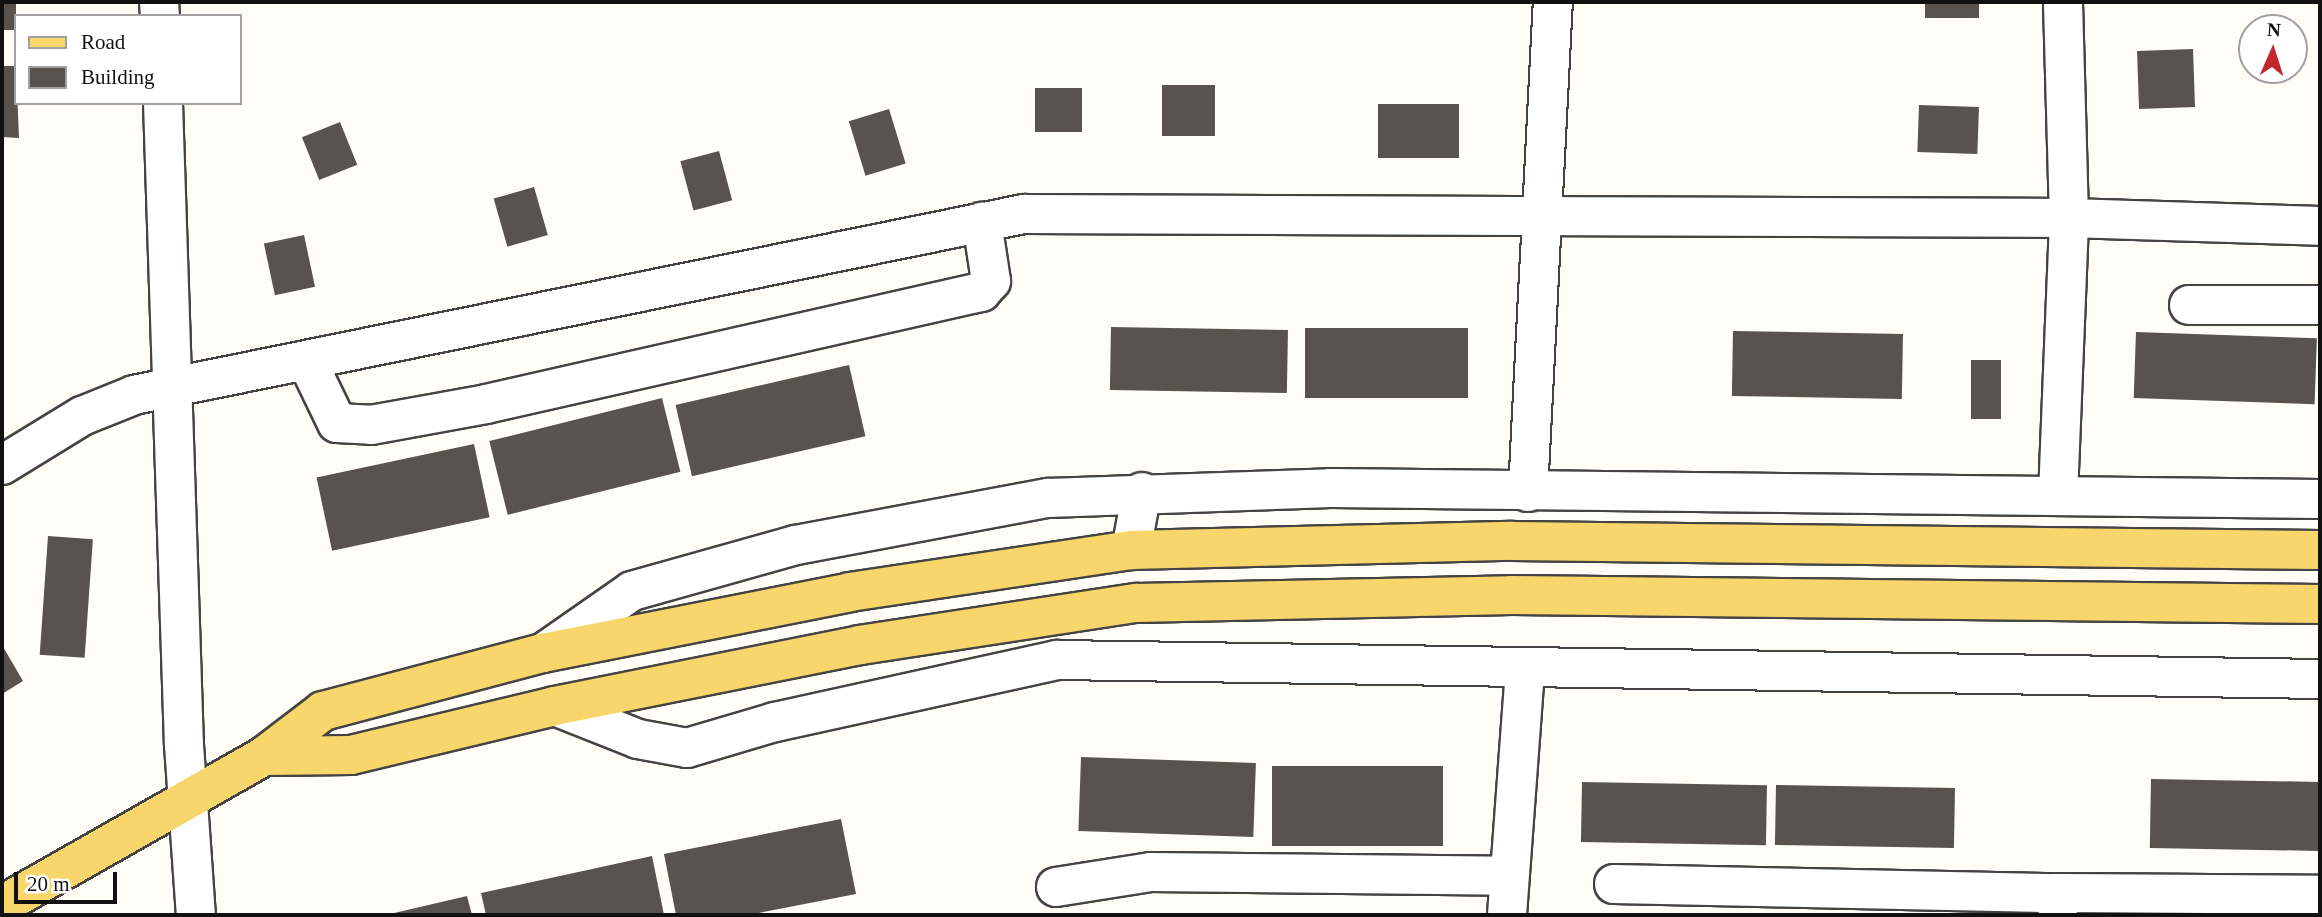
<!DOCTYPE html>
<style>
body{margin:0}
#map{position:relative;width:2322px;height:917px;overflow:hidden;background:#fffdf5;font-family:"Times New Roman",serif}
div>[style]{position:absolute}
.building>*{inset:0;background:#5a524d;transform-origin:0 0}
.roads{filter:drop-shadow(2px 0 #444) drop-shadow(-2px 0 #444) drop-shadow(0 2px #444) drop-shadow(0 -2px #444)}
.minor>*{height:38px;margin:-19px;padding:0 19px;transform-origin:19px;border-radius:19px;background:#fff}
.major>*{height:38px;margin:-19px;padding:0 19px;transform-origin:19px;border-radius:19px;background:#f9d66b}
span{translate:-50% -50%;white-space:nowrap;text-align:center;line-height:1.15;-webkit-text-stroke:7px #fff;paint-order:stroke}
.frame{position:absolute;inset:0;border:4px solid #111;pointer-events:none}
.legend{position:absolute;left:14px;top:14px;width:228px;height:91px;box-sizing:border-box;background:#fff;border:2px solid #a0a0a0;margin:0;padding:9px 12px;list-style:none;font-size:21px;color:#111}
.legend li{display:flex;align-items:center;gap:14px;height:35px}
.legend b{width:35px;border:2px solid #a0a0a0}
.north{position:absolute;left:2238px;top:14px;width:70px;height:70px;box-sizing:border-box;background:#fff;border:2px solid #a0a0a0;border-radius:50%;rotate:3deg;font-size:19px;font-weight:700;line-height:28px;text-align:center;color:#111}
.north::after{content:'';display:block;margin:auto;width:24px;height:32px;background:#c4262e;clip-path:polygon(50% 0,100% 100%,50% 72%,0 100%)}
.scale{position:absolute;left:14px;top:872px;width:103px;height:32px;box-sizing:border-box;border:4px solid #111;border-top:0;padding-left:9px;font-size:21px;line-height:24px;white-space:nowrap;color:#111;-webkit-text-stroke:5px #fff;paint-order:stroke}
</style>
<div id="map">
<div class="building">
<i style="left:2px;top:2px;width:14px;height:28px"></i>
<i style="left:1925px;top:2px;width:54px;height:16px"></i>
<i style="left:2193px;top:49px;width:58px;height:56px;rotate:88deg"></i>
<i style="clip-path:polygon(2px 66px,16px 66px,19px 138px,2px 137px)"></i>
<i style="left:1162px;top:85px;width:53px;height:51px"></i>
<i style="left:1035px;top:88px;width:47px;height:44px"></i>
<i style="left:1378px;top:104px;width:81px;height:54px"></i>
<i style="left:1919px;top:105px;width:60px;height:47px;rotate:2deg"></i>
<i style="left:889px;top:109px;width:57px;height:42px;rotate:73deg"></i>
<i style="left:340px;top:122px;width:46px;height:41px;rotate:68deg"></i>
<i style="left:719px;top:151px;width:51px;height:40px;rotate:75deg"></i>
<i style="left:534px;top:187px;width:50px;height:42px;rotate:74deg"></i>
<i style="left:304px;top:235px;width:53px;height:41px;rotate:78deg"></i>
<i style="left:1111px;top:327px;width:177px;height:63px;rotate:1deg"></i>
<i style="left:1305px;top:328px;width:163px;height:70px"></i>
<i style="left:1733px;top:331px;width:170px;height:65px;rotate:1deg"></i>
<i style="left:2136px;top:332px;width:181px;height:66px;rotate:2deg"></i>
<i style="left:1971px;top:360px;width:30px;height:59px"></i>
<i style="left:849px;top:365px;width:73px;height:178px;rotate:77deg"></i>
<i style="left:662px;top:398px;width:76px;height:178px;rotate:76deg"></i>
<i style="left:474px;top:444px;width:75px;height:161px;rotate:78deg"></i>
<i style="left:48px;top:536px;width:45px;height:119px;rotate:4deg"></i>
<i style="clip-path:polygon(2px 645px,23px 681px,2px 694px)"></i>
<i style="left:1081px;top:757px;width:175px;height:74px;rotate:2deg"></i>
<i style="left:1272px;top:766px;width:171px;height:80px"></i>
<i style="left:2151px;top:779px;width:169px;height:69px;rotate:1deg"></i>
<i style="left:1582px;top:782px;width:185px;height:60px;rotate:1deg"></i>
<i style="left:1776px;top:785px;width:179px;height:60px;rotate:1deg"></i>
<i style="clip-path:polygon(841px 819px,856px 894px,748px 915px,676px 915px,664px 854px)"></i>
<i style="clip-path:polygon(652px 856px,664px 915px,486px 915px,481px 893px)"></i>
<i style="clip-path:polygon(467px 896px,472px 915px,390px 915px,390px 914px)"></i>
</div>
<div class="roads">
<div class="minor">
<i style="left:159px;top:2px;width:14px;rotate:86deg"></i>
<i style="left:163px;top:103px;width:642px;rotate:88.13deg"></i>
<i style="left:184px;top:745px;width:170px;rotate:86deg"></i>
<i style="left:2189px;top:305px;width:131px"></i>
<i style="left:307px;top:361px;width:69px;rotate:64.2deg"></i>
<i style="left:337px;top:423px;width:34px;rotate:3deg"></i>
<i style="left:371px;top:425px;width:117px;rotate:-10.3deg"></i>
<i style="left:486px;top:404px;width:508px;rotate:-12.75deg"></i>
<i style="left:981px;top:292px;width:15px;rotate:-48deg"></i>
<i style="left:991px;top:281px;width:60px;rotate:-98.7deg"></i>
<i style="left:2px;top:465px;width:94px;rotate:-31.5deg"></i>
<i style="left:82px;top:416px;width:56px;rotate:-22deg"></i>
<i style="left:134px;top:395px;width:908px;rotate:-11.5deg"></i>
<i style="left:1024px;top:214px;width:1045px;rotate:0.22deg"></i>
<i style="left:2069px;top:218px;width:251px;rotate:1.8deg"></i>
<i style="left:1528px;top:492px;width:491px;rotate:-87.1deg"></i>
<i style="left:2058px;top:496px;width:278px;rotate:-87.7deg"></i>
<i style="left:2069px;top:218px;width:216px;rotate:-91.6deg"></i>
<i style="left:1131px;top:550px;width:59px;rotate:-79.3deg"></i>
<i style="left:543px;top:653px;width:108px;rotate:-34.9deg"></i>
<i style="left:632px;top:591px;width:170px;rotate:-15.7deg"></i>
<i style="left:796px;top:545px;width:256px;rotate:-10.6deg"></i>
<i style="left:1048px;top:498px;width:283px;rotate:-2deg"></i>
<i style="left:1331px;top:488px;width:989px;rotate:0.64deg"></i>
<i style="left:555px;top:706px;width:89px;rotate:21.7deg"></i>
<i style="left:638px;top:739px;width:50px;rotate:10.4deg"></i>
<i style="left:687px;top:748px;width:92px;rotate:-16.5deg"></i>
<i style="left:775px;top:722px;width:289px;rotate:-12.4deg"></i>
<i style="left:1057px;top:660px;width:1263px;rotate:0.86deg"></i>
<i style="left:1614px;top:884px;width:443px;rotate:1.2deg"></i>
<i style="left:1056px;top:887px;width:96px;rotate:-9deg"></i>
<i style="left:1151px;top:872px;width:358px;rotate:0.6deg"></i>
<i style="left:1507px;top:915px;width:248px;rotate:-85.8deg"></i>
<i style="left:2058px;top:915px;width:22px;rotate:-93deg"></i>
<i style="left:2057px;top:893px;width:263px;rotate:0.4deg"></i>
</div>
<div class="major">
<i style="left:264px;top:756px;width:87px;rotate:-0.7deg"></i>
<i style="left:351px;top:755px;width:210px;rotate:-13.5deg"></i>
<i style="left:555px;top:706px;width:311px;rotate:-11.3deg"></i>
<i style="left:860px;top:645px;width:279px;rotate:-8.7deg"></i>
<i style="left:1136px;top:603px;width:376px;rotate:-1.2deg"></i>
<i style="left:1512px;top:595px;width:808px;rotate:0.64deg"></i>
<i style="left:2px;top:905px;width:301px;rotate:-29.6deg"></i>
<i style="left:264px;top:756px;width:74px;rotate:-37.3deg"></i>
<i style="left:323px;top:711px;width:228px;rotate:-14.8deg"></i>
<i style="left:543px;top:653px;width:313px;rotate:-11.2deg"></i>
<i style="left:850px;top:592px;width:284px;rotate:-8.5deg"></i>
<i style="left:1131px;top:550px;width:381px;rotate:-1.4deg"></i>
<i style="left:1512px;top:541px;width:808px;rotate:0.64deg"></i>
</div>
</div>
<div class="frame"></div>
<ul class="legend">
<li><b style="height:9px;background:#f9d66b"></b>Road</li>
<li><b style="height:19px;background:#5a524d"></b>Building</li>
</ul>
<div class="north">N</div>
<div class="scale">20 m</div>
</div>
